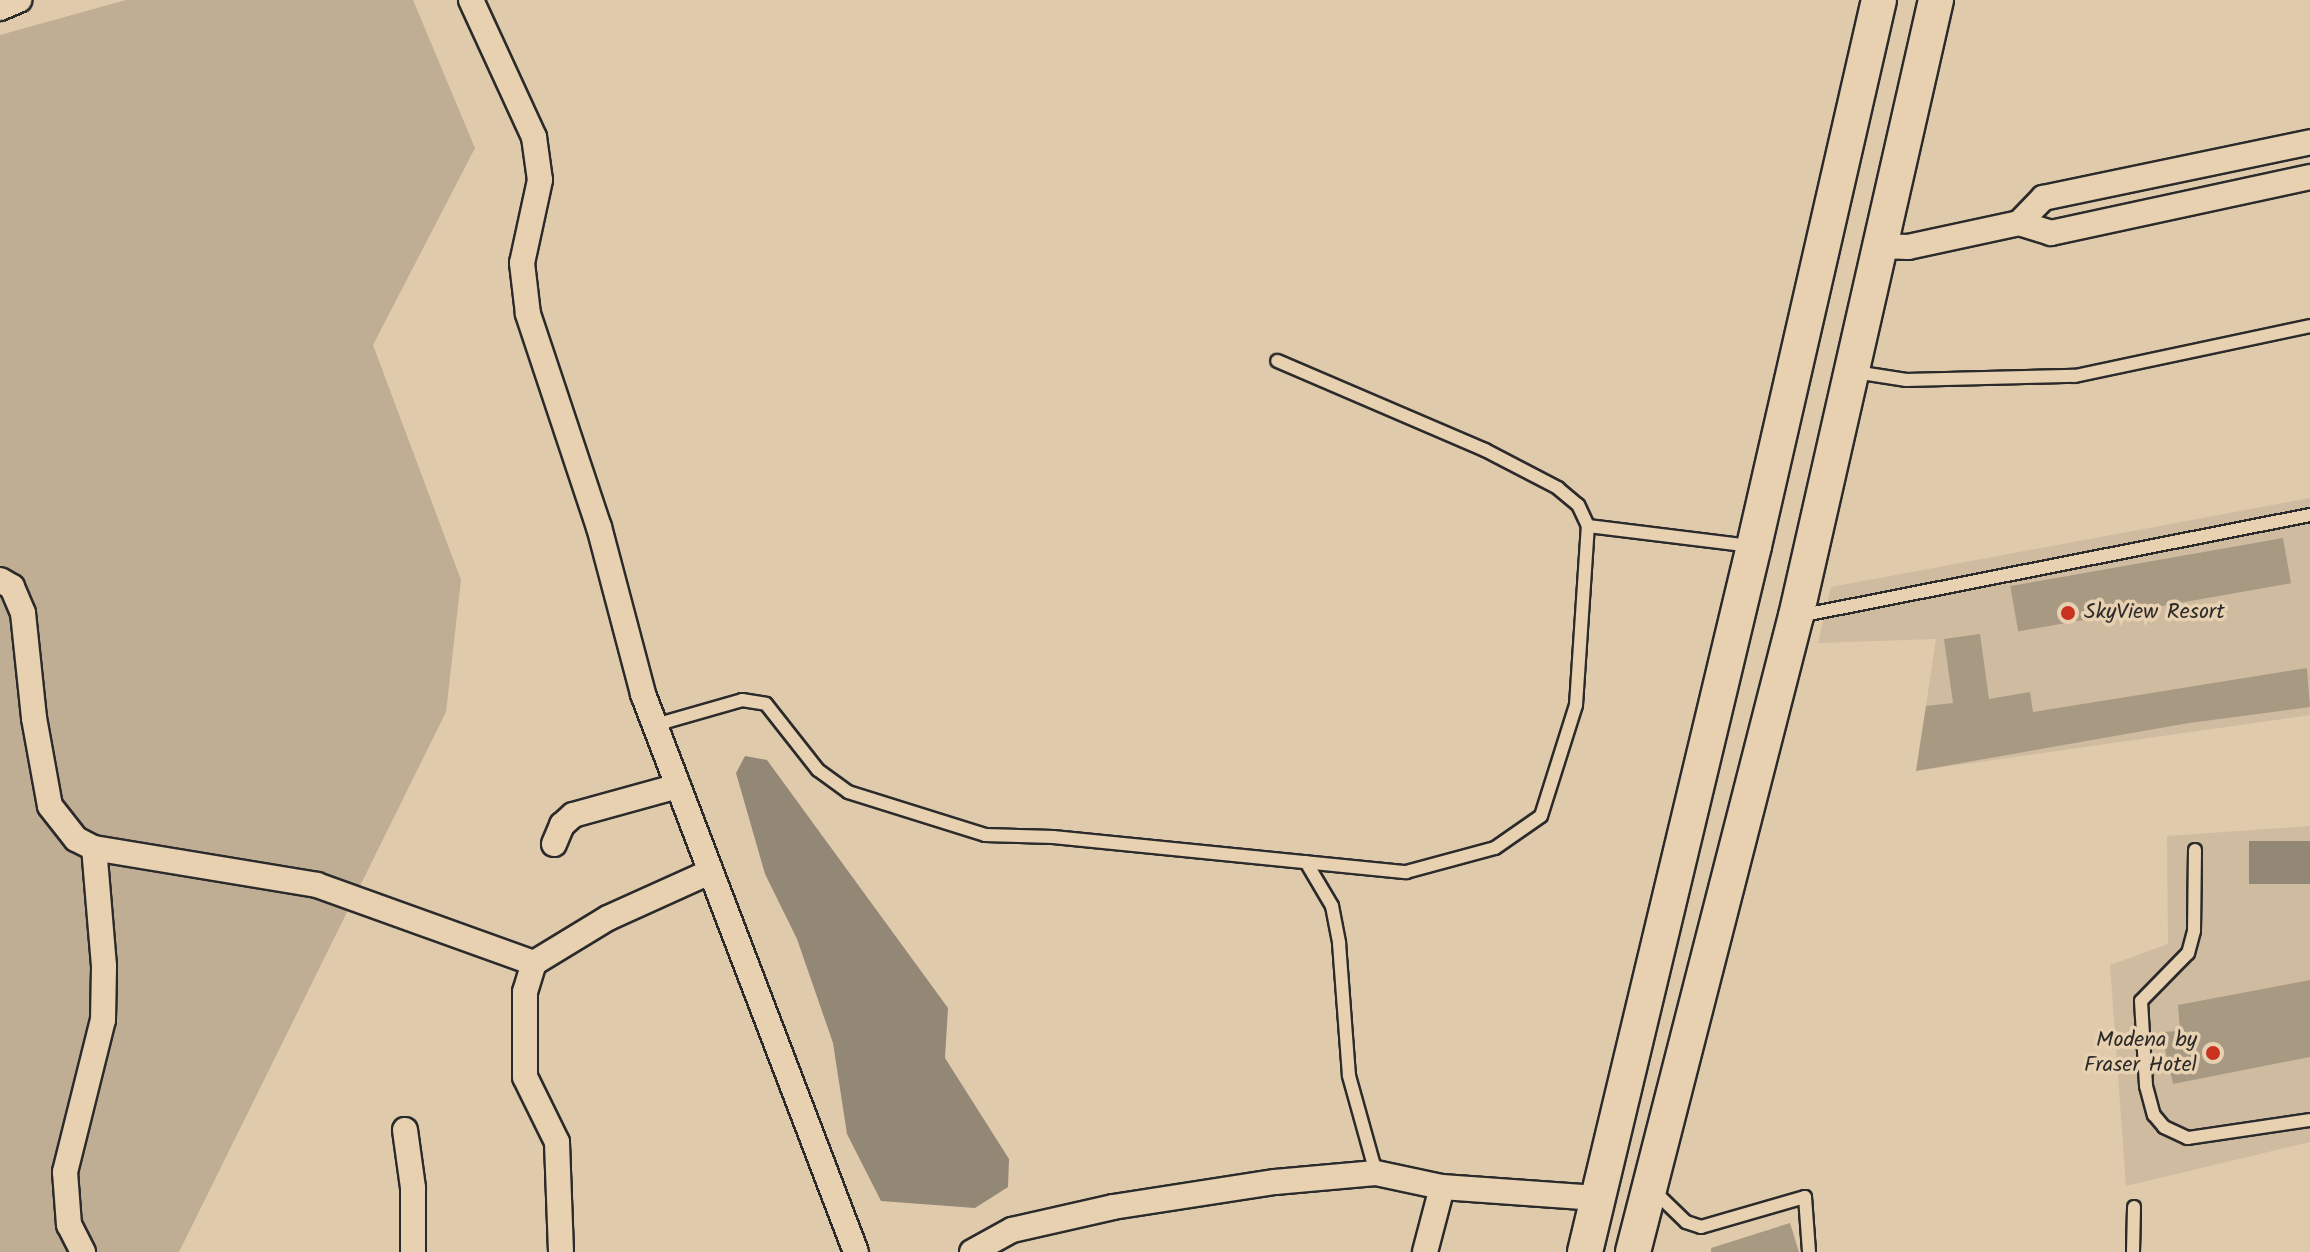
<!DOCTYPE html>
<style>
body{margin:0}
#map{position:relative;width:2310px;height:1252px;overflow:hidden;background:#e0caac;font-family:Kalam,sans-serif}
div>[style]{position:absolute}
.built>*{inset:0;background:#cfbba0}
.green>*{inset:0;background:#bfad94}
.water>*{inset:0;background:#938776;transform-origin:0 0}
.building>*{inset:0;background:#a89983;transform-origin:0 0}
.roads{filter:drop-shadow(2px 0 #2b2b2b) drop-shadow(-2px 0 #2b2b2b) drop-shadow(0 2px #2b2b2b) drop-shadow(0 -2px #2b2b2b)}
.service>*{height:12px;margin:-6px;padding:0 6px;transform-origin:6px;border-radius:6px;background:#e8d1b1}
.minor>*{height:24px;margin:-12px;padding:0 12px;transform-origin:12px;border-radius:12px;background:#e8d1b1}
.secondary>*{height:34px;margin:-17px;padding:0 17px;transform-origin:17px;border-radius:17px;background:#e8d1b1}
.dots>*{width:22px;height:22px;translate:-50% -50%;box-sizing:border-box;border:4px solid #e8d1b1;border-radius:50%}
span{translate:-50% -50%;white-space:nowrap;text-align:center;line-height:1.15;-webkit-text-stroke:7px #e8d1b1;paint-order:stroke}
.poi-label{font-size:22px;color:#2b2b2b}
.left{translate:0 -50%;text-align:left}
.right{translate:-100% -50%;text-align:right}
</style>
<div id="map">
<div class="built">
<i style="clip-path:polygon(2310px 498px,2310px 715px,1916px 771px,1936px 639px,1818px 643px,1831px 587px)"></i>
<i style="clip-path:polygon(2310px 826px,2310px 1142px,2126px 1186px,2110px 965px,2168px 944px,2167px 836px)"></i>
</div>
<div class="green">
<i style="clip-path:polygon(126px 0,413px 0,475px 148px,373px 345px,461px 580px,446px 712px,179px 1252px,0 1252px,0 35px)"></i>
</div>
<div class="water">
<i style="clip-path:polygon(745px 756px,767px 760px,948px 1008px,945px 1058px,1009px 1159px,1008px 1187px,975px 1208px,881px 1201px,847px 1134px,833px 1043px,797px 939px,765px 874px,736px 773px)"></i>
<i style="left:2310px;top:841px;width:43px;height:61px;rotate:90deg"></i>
</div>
<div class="building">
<i style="left:2283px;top:538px;width:46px;height:277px;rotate:80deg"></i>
<i style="clip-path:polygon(1980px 634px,1989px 699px,2030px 692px,2033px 712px,2307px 668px,2310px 707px,2189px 723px,1916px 771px,1926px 706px,1953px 703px,1944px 639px)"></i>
<i style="clip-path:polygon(2310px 980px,2310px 1057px,2173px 1084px,2161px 1032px,2180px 1031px,2178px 1005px)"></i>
<i style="clip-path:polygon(1790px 1223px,1799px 1252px,1711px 1252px,1711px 1248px)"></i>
</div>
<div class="roads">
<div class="service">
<i style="left:1855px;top:372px;width:52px;rotate:8.9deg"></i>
<i style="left:1906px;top:380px;width:169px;rotate:-1.4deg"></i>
<i style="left:2075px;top:376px;width:240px;rotate:-12deg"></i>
<i style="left:1588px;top:526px;width:163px;rotate:7deg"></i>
<i style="left:1799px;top:616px;width:521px;rotate:-11.18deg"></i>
<i style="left:655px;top:725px;width:91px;rotate:-16deg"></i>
<i style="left:742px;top:700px;width:24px;rotate:9deg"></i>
<i style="left:766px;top:704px;width:84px;rotate:51.8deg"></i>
<i style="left:818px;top:770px;width:37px;rotate:36deg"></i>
<i style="left:848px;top:792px;width:144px;rotate:17.4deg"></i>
<i style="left:985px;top:835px;width:68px;rotate:1.7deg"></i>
<i style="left:1053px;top:837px;width:355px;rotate:5.7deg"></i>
<i style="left:1406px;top:872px;width:92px;rotate:-15.1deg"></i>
<i style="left:1495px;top:848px;width:56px;rotate:-34.8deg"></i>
<i style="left:1541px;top:816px;width:116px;rotate:-72.5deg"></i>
<i style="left:1576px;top:705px;width:179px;rotate:-86.2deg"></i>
<i style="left:1588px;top:526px;width:23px;rotate:-115deg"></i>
<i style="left:1578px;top:505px;width:26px;rotate:-140deg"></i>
<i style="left:1558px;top:488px;width:82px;rotate:-152.5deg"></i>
<i style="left:1485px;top:450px;width:226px;rotate:-156.8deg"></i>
<i style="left:2195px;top:850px;width:81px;rotate:90.7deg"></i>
<i style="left:2194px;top:931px;width:23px;rotate:105deg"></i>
<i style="left:2188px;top:953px;width:67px;rotate:134.4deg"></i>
<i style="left:2141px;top:1001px;width:85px;rotate:86.6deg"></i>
<i style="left:2146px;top:1086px;width:30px;rotate:75deg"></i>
<i style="left:2154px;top:1115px;width:16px;rotate:50deg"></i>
<i style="left:2164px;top:1127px;width:26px;rotate:25deg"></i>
<i style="left:2188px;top:1138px;width:123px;rotate:-8.4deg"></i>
<i style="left:1306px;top:862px;width:51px;rotate:59.4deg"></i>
<i style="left:1332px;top:906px;width:38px;rotate:79deg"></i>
<i style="left:1339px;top:943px;width:133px;rotate:85.7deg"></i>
<i style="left:1349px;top:1076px;width:101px;rotate:74.4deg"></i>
<i style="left:1653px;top:1190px;width:46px;rotate:44.1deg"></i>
<i style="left:1686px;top:1222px;width:16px;rotate:18deg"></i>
<i style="left:1701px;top:1227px;width:108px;rotate:-16.1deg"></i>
<i style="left:1805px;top:1197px;width:55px;rotate:85.8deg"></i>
<i style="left:2133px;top:1252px;width:45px;rotate:-88.7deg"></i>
</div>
<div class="minor">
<i style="left:471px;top:0;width:151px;rotate:65.3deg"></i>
<i style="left:534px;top:137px;width:43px;rotate:82.1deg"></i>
<i style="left:540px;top:180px;width:85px;rotate:102.2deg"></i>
<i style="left:522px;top:263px;width:51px;rotate:83.3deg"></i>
<i style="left:528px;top:314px;width:225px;rotate:71.6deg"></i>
<i style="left:599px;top:527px;width:173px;rotate:75.2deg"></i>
<i style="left:643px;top:694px;width:597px;rotate:69.11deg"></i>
<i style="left:0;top:8px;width:21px;rotate:-23deg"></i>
<i style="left:2019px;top:223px;width:35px;rotate:-46deg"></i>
<i style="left:2043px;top:198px;width:273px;rotate:-11.8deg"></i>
<i style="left:1879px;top:246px;width:29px;rotate:2deg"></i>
<i style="left:1908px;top:247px;width:114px;rotate:-12.2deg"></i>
<i style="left:2019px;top:223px;width:34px;rotate:17deg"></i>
<i style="left:2051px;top:233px;width:265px;rotate:-12.2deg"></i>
<i style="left:0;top:580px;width:14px;rotate:30deg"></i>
<i style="left:12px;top:587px;width:28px;rotate:67deg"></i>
<i style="left:23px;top:613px;width:106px;rotate:84deg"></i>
<i style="left:34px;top:718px;width:89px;rotate:79.7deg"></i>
<i style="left:50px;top:806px;width:42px;rotate:51.8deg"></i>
<i style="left:76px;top:839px;width:20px;rotate:27deg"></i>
<i style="left:94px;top:848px;width:226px;rotate:9.4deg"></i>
<i style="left:317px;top:885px;width:231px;rotate:19.8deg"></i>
<i style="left:554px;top:844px;width:21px;rotate:-67deg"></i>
<i style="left:562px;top:825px;width:15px;rotate:-42deg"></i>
<i style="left:573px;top:815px;width:109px;rotate:-15.4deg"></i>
<i style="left:405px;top:1130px;width:59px;rotate:82.1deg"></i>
<i style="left:413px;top:1188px;width:64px;rotate:90deg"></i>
<i style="left:83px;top:1252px;width:30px;rotate:-117deg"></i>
<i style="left:69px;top:1225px;width:53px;rotate:-94.3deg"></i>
<i style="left:65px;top:1172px;width:157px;rotate:-76deg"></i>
<i style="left:103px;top:1020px;width:54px;rotate:-88.9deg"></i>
<i style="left:104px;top:966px;width:118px;rotate:-94.8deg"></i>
<i style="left:561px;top:1252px;width:110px;rotate:-92.1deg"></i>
<i style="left:557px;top:1142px;width:72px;rotate:-116.2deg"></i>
<i style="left:525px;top:1077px;width:85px;rotate:-90deg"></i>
<i style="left:525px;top:992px;width:30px;rotate:-73deg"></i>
<i style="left:534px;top:963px;width:87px;rotate:-31.3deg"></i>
<i style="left:608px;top:918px;width:112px;rotate:-24.3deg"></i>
<i style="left:972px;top:1252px;width:46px;rotate:-28.8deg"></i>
<i style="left:1012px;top:1230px;width:104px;rotate:-12.8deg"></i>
<i style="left:1113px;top:1207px;width:164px;rotate:-8.8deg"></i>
<i style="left:1275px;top:1182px;width:101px;rotate:-5.1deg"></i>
<i style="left:1376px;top:1173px;width:67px;rotate:12deg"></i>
<i style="left:1442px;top:1187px;width:155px;rotate:4.1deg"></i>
<i style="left:1425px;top:1252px;width:67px;rotate:-75.3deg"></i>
</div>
<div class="secondary">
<i style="left:1585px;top:1252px;width:726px;rotate:-76.54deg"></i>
<i style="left:1754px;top:546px;width:560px;rotate:-77.11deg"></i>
<i style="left:1633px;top:1252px;width:657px;rotate:-75.63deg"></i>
<i style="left:1796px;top:616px;width:632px;rotate:-77.2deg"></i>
</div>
</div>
<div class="dots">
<i style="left:2068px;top:613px;background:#c8321e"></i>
<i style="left:2213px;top:1053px;background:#c8321e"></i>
</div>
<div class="poi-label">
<span class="left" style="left:2084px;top:613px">SkyView Resort</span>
<span class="right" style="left:2197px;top:1053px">Modena by<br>Fraser Hotel</span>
</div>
</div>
